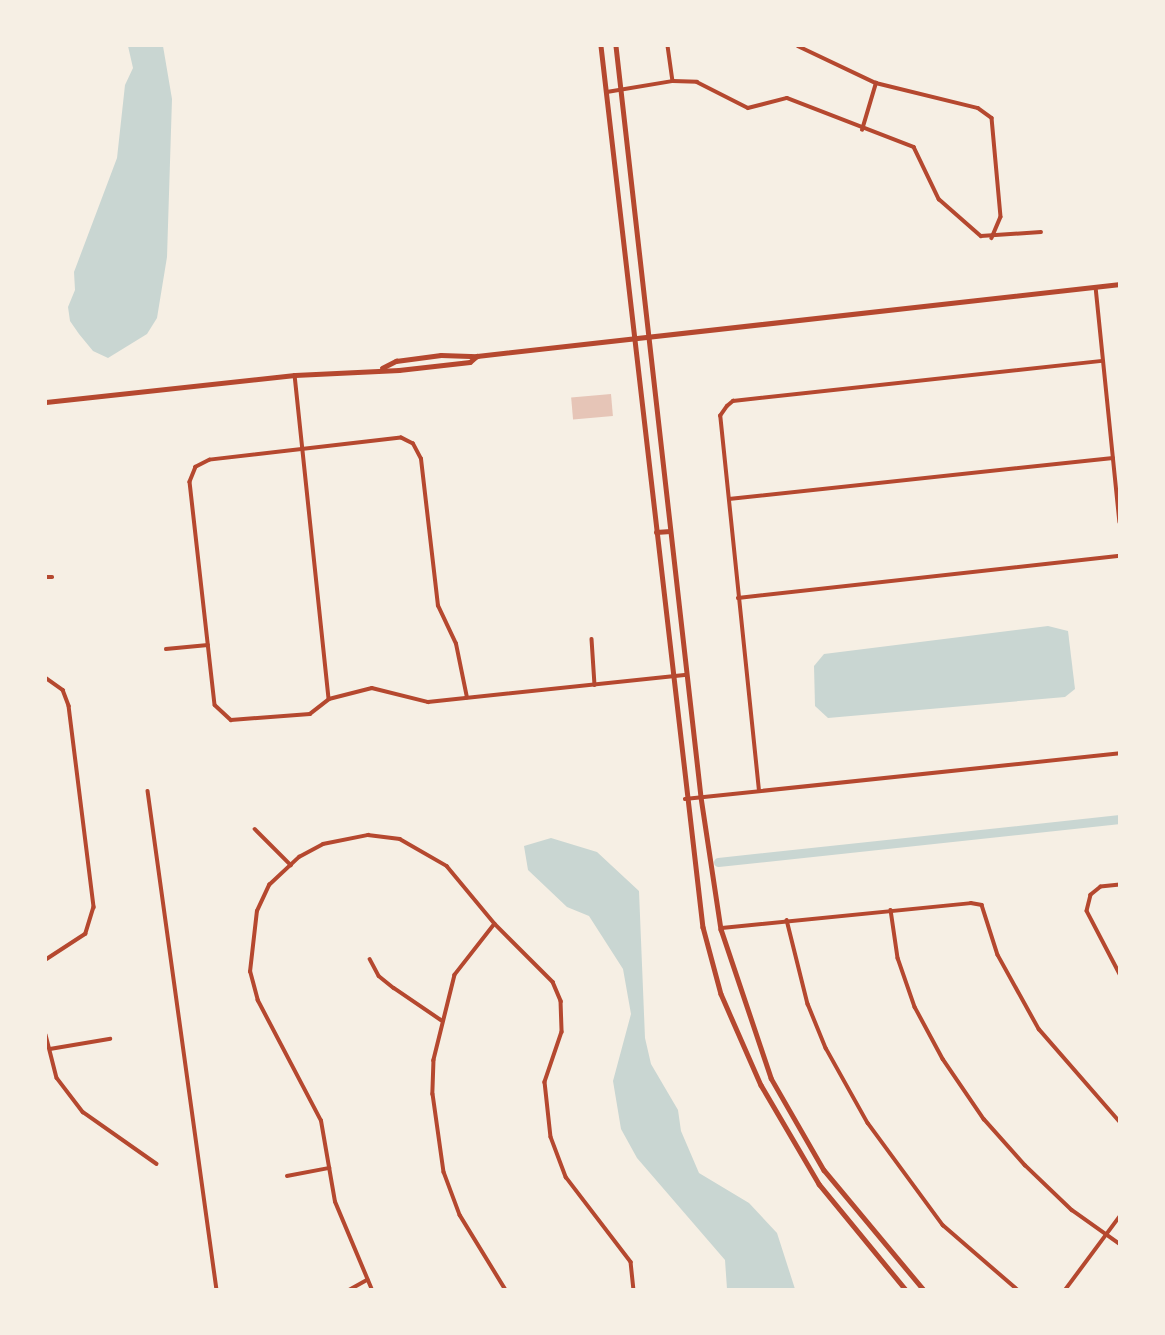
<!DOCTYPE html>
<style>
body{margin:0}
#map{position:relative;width:1165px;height:1335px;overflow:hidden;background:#f6efe4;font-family:"Nunito Sans",sans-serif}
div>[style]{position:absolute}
.water>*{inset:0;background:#c9d6d2}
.canal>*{height:9px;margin:-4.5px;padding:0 4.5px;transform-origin:4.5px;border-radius:4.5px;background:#c9d6d2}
.building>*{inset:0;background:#e6c5b7;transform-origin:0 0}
.minor>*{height:3.5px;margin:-1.75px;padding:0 1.75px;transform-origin:1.75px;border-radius:1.75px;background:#b5482f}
.tertiary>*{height:4.5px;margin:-2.25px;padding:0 2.25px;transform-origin:2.25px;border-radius:2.25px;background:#b5482f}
span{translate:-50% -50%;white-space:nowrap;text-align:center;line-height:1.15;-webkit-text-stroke:7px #f6efe4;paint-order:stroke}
.frame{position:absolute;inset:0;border:47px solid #f6efe4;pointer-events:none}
</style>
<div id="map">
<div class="water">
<i style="clip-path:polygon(128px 46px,163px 46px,172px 99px,167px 257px,157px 318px,147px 334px,108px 358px,93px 351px,79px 334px,70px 321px,68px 307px,75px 290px,74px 272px,117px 158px,125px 85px,133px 68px)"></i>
<i style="clip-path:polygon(1048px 626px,1068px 631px,1075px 689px,1065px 697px,828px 718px,815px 706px,814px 666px,824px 654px)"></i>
<i style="clip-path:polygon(551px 838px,597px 852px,639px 891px,645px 1038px,651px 1064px,678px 1110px,681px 1131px,699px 1173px,749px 1203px,777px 1233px,795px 1289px,727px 1289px,725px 1260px,637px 1158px,621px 1129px,613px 1081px,631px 1014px,623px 969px,589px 916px,567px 907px,528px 870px,524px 846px)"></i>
</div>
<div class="canal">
<i style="left:718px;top:862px;width:404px;rotate:-6.1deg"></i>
</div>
<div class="building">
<i style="left:611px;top:394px;width:22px;height:40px;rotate:85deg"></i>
</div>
<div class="minor">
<i style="left:668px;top:46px;width:35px;rotate:82deg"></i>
<i style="left:798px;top:46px;width:86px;rotate:25.4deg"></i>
<i style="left:876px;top:83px;width:105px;rotate:13.8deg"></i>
<i style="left:978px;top:108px;width:17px;rotate:36deg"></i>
<i style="left:992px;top:118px;width:99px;rotate:84.8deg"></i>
<i style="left:1001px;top:217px;width:23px;rotate:113deg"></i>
<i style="left:607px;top:92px;width:67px;rotate:-9.5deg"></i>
<i style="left:673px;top:81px;width:24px;rotate:2deg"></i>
<i style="left:697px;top:82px;width:57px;rotate:27deg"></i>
<i style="left:748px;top:108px;width:40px;rotate:-14.4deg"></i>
<i style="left:787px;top:98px;width:136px;rotate:21.1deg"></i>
<i style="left:914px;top:147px;width:58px;rotate:64.3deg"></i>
<i style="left:939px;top:199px;width:56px;rotate:41.4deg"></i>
<i style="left:981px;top:236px;width:60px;rotate:-3.8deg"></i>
<i style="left:862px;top:130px;width:49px;rotate:-73.4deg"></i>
<i style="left:1096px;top:287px;width:236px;rotate:84.2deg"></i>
<i style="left:295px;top:375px;width:326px;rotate:84deg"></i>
<i style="left:729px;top:499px;width:386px;rotate:-6.1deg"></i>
<i style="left:46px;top:577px;width:6px"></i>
<i style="left:738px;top:598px;width:384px;rotate:-6.3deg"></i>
<i style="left:592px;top:639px;width:46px;rotate:86.3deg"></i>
<i style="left:166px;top:649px;width:42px;rotate:-5.4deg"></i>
<i style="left:46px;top:678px;width:21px;rotate:35deg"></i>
<i style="left:63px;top:690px;width:17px;rotate:69deg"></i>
<i style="left:69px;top:706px;width:203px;rotate:82.9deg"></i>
<i style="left:94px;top:907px;width:28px;rotate:107deg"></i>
<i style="left:86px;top:934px;width:48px;rotate:147deg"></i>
<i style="left:467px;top:698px;width:55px;rotate:-101.5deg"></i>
<i style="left:456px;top:644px;width:42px;rotate:-115.3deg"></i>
<i style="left:438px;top:606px;width:148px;rotate:-96.6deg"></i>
<i style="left:421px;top:459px;width:17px;rotate:-118deg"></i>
<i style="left:413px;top:444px;width:13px;rotate:-153deg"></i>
<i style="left:401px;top:438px;width:192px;rotate:173.4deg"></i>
<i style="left:210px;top:460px;width:16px;rotate:153deg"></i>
<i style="left:196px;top:467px;width:16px;rotate:112deg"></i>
<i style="left:190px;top:482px;width:224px;rotate:83.6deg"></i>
<i style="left:215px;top:705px;width:22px;rotate:43deg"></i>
<i style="left:231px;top:720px;width:79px;rotate:-4.3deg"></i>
<i style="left:310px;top:714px;width:24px;rotate:-38deg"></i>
<i style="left:329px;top:699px;width:44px;rotate:-14.3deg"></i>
<i style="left:372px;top:688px;width:58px;rotate:14deg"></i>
<i style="left:428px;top:702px;width:260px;rotate:-6deg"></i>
<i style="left:148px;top:791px;width:504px;rotate:82.13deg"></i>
<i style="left:759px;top:791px;width:377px;rotate:-95.9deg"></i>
<i style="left:720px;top:416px;width:12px;rotate:-55deg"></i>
<i style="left:727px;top:406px;width:8px;rotate:-40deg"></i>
<i style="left:733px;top:401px;width:371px;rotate:-6.2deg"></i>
<i style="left:685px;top:799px;width:437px;rotate:-6deg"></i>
<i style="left:255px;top:829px;width:51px;rotate:45deg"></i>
<i style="left:1120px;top:885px;width:19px;rotate:174deg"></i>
<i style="left:1101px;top:887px;width:13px;rotate:141deg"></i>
<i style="left:1091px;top:895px;width:16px;rotate:104deg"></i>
<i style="left:1087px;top:911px;width:71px;rotate:62.4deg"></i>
<i style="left:891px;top:910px;width:49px;rotate:81.7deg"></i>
<i style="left:898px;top:958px;width:52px;rotate:70.9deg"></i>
<i style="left:915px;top:1007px;width:59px;rotate:61.7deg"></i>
<i style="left:943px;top:1059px;width:73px;rotate:55.7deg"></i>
<i style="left:984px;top:1119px;width:62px;rotate:48.3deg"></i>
<i style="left:1025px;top:1165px;width:65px;rotate:43.8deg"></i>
<i style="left:1072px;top:1210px;width:59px;rotate:35.3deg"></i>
<i style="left:787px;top:920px;width:87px;rotate:76deg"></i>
<i style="left:808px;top:1004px;width:48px;rotate:67.8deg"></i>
<i style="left:826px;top:1048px;width:86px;rotate:60.8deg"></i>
<i style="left:868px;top:1123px;width:127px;rotate:53.7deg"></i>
<i style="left:943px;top:1225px;width:99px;rotate:40.9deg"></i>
<i style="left:495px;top:924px;width:65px;rotate:128.1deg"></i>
<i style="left:455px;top:975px;width:88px;rotate:103.9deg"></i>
<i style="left:434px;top:1060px;width:34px;rotate:92deg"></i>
<i style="left:433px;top:1094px;width:79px;rotate:82deg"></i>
<i style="left:444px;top:1172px;width:46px;rotate:69.6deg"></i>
<i style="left:460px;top:1215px;width:88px;rotate:58.5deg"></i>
<i style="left:722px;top:928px;width:250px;rotate:-5.7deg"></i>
<i style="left:971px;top:903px;width:11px;rotate:10deg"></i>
<i style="left:982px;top:905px;width:52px;rotate:72.3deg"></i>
<i style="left:998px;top:955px;width:85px;rotate:61deg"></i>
<i style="left:1039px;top:1029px;width:123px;rotate:48.9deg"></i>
<i style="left:370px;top:959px;width:19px;rotate:62deg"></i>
<i style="left:379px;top:976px;width:19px;rotate:39deg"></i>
<i style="left:394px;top:988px;width:57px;rotate:34.2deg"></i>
<i style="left:46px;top:1035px;width:44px;rotate:75.7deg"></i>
<i style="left:57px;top:1078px;width:43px;rotate:52.6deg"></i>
<i style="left:83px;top:1112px;width:90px;rotate:35.1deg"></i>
<i style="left:50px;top:1049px;width:61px;rotate:-9.5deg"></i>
<i style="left:287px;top:1176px;width:43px;rotate:-10.8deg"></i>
<i style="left:349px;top:1290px;width:21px;rotate:-29deg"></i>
<i style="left:372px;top:1290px;width:95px;rotate:-112.8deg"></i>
<i style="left:335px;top:1202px;width:82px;rotate:-99.8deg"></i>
<i style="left:321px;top:1121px;width:136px;rotate:-117.7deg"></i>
<i style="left:258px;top:1001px;width:30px;rotate:-105deg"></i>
<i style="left:250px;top:972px;width:61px;rotate:-83.5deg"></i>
<i style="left:257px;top:911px;width:29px;rotate:-65deg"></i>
<i style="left:269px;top:885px;width:41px;rotate:-43deg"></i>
<i style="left:299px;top:857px;width:27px;rotate:-28deg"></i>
<i style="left:323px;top:844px;width:46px;rotate:-11.3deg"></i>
<i style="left:368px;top:835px;width:32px;rotate:7deg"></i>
<i style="left:400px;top:839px;width:54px;rotate:29.9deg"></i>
<i style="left:447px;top:866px;width:75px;rotate:50.4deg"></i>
<i style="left:495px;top:924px;width:82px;rotate:45deg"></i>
<i style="left:553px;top:982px;width:21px;rotate:67deg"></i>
<i style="left:561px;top:1001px;width:31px;rotate:88deg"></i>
<i style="left:562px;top:1032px;width:53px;rotate:108.8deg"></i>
<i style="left:545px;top:1082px;width:55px;rotate:83.8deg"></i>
<i style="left:551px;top:1137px;width:43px;rotate:69.4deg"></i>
<i style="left:566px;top:1177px;width:107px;rotate:52.6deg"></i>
<i style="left:631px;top:1262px;width:28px;rotate:84deg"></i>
<i style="left:1065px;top:1290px;width:92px;rotate:-53.4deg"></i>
</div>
<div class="tertiary">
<i style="left:601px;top:46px;width:887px;rotate:83.4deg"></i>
<i style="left:703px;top:927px;width:69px;rotate:75deg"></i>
<i style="left:721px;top:994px;width:99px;rotate:66.3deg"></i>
<i style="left:761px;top:1085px;width:115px;rotate:59.6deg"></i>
<i style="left:819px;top:1184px;width:137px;rotate:50.6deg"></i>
<i style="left:616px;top:46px;width:756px;rotate:83.54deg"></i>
<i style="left:701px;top:797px;width:134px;rotate:81.4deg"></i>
<i style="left:721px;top:929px;width:157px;rotate:71.4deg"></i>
<i style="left:771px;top:1078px;width:106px;rotate:60.1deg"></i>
<i style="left:824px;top:1170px;width:156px;rotate:50.2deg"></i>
<i style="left:382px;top:368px;width:16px;rotate:-27deg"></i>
<i style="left:396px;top:361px;width:45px;rotate:-7.6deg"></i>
<i style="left:441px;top:355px;width:36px;rotate:2deg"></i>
<i style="left:477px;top:356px;width:647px;rotate:-6.39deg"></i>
<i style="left:46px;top:402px;width:250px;rotate:-6.2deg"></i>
<i style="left:295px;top:375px;width:104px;rotate:-2.8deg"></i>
<i style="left:399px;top:370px;width:71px;rotate:-6.4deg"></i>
<i style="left:470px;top:362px;width:9px;rotate:-41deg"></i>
<i style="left:656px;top:532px;width:14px;rotate:-4deg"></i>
</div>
<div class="frame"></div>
</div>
